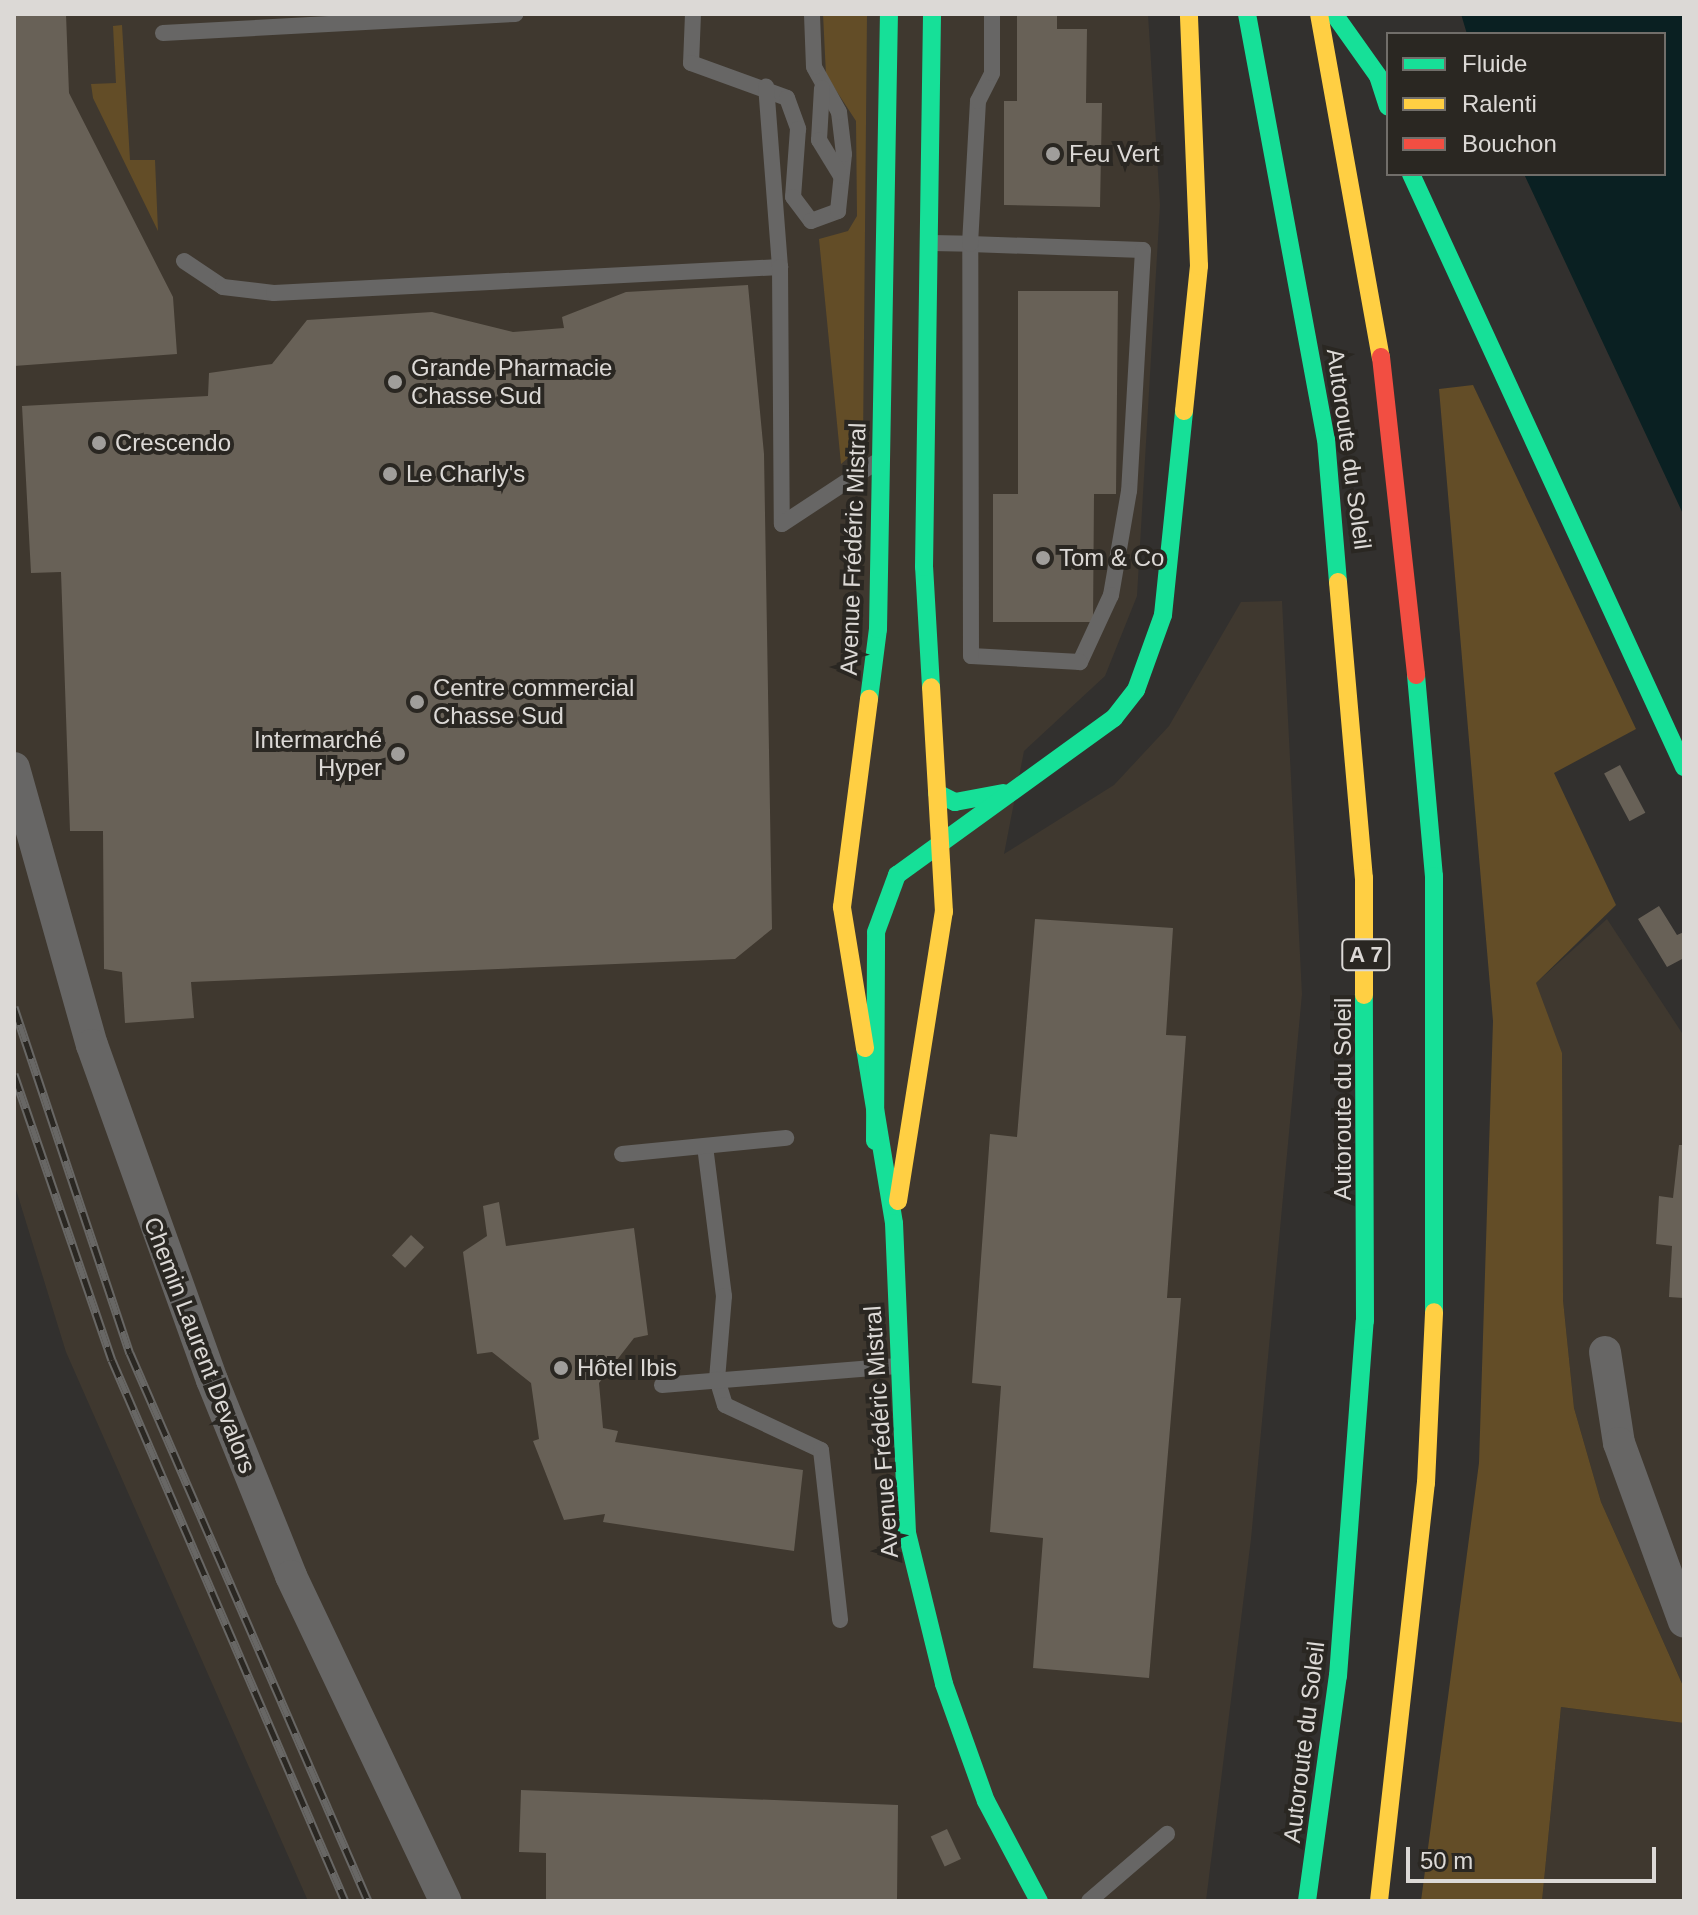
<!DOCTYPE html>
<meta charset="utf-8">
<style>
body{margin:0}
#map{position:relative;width:1698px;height:1915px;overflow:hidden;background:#32302e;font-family:Arial,sans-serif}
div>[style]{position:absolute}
.built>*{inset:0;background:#3f382f}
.green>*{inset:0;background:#634d27}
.water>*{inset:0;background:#0a2022}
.building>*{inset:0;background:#686157;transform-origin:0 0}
.lane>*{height:16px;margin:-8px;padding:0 8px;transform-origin:8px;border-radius:8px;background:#676665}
.street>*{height:32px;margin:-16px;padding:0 16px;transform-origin:16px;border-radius:16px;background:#676665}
.fast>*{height:18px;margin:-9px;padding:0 9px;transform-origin:9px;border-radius:9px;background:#16e098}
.slow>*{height:18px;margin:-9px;padding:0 9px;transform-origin:9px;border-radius:9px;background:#ffcf43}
.jam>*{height:18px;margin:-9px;padding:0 9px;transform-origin:9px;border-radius:9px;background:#f24e42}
.rail>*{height:9px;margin-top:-4.5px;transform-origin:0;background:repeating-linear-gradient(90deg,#2a2722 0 18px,#686765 0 36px);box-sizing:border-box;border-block:2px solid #686765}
.dots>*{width:22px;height:22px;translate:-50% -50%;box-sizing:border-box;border:4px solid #2a2722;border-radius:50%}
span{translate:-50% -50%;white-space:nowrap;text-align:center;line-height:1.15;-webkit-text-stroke:8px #2a2722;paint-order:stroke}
.shield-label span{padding:2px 6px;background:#2a2722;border:2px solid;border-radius:6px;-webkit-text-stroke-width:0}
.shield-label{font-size:22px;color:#dcd9d6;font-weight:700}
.poi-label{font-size:24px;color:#dcd9d6}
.left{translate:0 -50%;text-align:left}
.right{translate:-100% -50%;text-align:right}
.street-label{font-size:24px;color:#dcd9d6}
.frame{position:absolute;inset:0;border:16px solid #dcd9d6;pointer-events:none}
.legend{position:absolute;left:1386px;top:32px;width:280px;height:144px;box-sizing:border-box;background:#2a2722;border:2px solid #716e6a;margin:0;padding:10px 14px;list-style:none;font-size:24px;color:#dcd9d6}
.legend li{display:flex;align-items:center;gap:16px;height:40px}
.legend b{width:40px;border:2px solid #716e6a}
.scale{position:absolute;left:1406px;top:1847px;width:250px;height:36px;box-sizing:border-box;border:4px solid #dcd9d6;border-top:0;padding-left:10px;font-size:24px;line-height:28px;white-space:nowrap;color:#dcd9d6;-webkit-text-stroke:6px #2a2722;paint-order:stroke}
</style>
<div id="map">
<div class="built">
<i style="clip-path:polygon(14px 14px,1148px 14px,1160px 205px,1137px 596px,1105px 676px,1024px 751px,1004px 854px,1114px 785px,1169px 726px,1241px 602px,1282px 601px,1302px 994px,1251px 1539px,1206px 1901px,308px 1901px,66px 1352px,14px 1183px)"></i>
<i style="clip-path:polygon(1607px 919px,1684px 1036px,1684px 1688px,1601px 1502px,1574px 1408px,1563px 1300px,1536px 983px)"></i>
<i style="clip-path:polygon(1561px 1707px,1684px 1723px,1684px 1901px,1542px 1901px)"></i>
</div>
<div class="green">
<i style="clip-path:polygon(823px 14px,867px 14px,863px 445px,841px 464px,819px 239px,848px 231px,857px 216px,856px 121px,826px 75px)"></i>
<i style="clip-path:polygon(122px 25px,130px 160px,155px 160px,158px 231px,93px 98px,91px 84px,116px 83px,113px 26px)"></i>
<i style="clip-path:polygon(1473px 385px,1636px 729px,1554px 773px,1616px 905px,1536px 983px,1562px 1053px,1563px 1300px,1574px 1408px,1601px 1502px,1684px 1688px,1684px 1723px,1561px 1707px,1542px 1901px,1421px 1901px,1479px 1463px,1493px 1021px,1439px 389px)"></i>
</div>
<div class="water">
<i style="clip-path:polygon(1461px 14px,1684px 14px,1684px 516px,1524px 174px,1664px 174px,1664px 34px,1467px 34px)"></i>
</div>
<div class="building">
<i style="clip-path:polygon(14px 14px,66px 14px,69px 93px,173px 297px,177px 354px,14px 366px)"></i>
<i style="clip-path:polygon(1017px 14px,1057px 14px,1057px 29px,1087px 29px,1086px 103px,1102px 103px,1100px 207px,1004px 205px,1004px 101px,1017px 101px)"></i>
<i style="clip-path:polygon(748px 285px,764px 454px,772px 929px,735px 959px,191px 982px,194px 1018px,125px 1023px,122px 972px,104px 969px,103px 831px,70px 831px,61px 572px,31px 573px,22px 406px,208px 396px,209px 373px,272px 364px,307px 320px,432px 312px,513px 332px,564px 328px,562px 317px,626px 292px)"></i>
<i style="clip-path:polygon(1018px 291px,1118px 291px,1116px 494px,1094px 494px,1093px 622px,993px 622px,993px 494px,1018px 494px)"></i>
<i style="left:1620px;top:765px;width:54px;height:18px;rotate:62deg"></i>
<i style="clip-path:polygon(1659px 906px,1677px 935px,1684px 932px,1684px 958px,1667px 967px,1638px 919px)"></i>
<i style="clip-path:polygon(1035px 919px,1173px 928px,1166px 1035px,1186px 1036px,1167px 1298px,1181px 1298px,1149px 1678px,1033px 1668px,1043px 1538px,990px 1532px,1001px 1386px,972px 1383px,990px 1134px,1017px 1137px)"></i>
<i style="clip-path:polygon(1679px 1145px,1684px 1145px,1684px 1298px,1669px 1297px,1672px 1246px,1656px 1244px,1659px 1196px,1673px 1198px)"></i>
<i style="clip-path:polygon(499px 1202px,506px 1246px,634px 1228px,648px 1335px,634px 1338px,599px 1383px,603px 1428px,618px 1431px,615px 1442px,803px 1470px,794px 1551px,603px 1522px,605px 1514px,564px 1520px,533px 1441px,539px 1439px,531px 1383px,492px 1352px,477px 1354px,463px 1252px,487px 1236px,483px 1206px)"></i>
<i style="left:411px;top:1235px;width:18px;height:28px;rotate:43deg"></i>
<i style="clip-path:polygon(521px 1790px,898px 1805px,897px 1901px,546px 1901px,546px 1853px,519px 1852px)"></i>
<i style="left:947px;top:1829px;width:33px;height:18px;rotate:65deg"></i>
</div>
<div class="lane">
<i style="left:693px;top:14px;width:49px;rotate:92.3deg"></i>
<i style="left:691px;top:63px;width:102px;rotate:20deg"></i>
<i style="left:787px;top:98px;width:33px;rotate:70deg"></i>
<i style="left:798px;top:129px;width:68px;rotate:94.2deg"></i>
<i style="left:793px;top:197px;width:30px;rotate:53deg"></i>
<i style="left:811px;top:221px;width:29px;rotate:-20deg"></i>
<i style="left:838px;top:211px;width:57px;rotate:-84deg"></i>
<i style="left:844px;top:154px;width:42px;rotate:-96.8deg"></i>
<i style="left:839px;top:112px;width:51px;rotate:-119.1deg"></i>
<i style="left:814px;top:67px;width:53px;rotate:-92.2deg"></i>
<i style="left:163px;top:33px;width:353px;rotate:-3.1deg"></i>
<i style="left:822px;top:88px;width:52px;rotate:93.3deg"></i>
<i style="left:819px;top:140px;width:42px;rotate:58.6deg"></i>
<i style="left:931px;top:243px;width:39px;rotate:1deg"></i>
<i style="left:970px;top:244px;width:173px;rotate:2deg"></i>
<i style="left:1143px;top:250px;width:241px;rotate:93.3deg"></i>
<i style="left:1129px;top:491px;width:106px;rotate:99.8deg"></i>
<i style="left:1111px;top:595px;width:74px;rotate:114.8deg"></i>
<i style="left:1080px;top:662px;width:109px;rotate:-176.8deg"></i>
<i style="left:971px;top:656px;width:412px;rotate:-90.1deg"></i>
<i style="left:970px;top:244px;width:143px;rotate:-86.8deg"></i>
<i style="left:978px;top:101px;width:31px;rotate:-63deg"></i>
<i style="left:992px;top:73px;width:59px;rotate:-90deg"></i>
<i style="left:184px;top:261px;width:47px;rotate:33.7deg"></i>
<i style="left:223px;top:287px;width:51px;rotate:6.7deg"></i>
<i style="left:274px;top:293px;width:507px;rotate:-2.94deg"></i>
<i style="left:780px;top:267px;width:181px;rotate:-94.4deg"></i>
<i style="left:780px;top:267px;width:257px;rotate:89.6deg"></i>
<i style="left:782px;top:524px;width:111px;rotate:-33.3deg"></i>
<i style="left:705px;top:1146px;width:151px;rotate:82.8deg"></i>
<i style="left:724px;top:1296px;width:83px;rotate:94.8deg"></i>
<i style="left:717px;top:1379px;width:27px;rotate:73deg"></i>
<i style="left:725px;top:1405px;width:106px;rotate:25.1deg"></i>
<i style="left:821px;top:1450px;width:171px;rotate:83.6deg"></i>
<i style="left:622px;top:1154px;width:165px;rotate:-5.6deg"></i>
<i style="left:662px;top:1385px;width:236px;rotate:-4.6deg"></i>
<i style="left:1089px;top:1901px;width:103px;rotate:-40.7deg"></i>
</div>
<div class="street">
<i style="left:14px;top:768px;width:288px;rotate:74.3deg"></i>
<i style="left:92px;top:1045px;width:356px;rotate:70.3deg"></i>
<i style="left:212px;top:1380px;width:211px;rotate:68deg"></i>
<i style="left:291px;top:1576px;width:360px;rotate:64.6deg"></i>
<i style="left:1605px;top:1352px;width:92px;rotate:81.3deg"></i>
<i style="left:1619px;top:1443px;width:190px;rotate:70deg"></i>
</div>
<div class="fast">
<i style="left:1247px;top:14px;width:432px;rotate:79.5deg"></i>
<i style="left:1326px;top:439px;width:144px;rotate:85.2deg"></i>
<i style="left:1334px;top:14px;width:76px;rotate:54.6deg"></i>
<i style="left:1378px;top:76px;width:32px;rotate:72deg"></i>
<i style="left:1411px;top:174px;width:653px;rotate:65.28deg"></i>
<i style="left:1416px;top:675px;width:202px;rotate:84.9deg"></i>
<i style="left:1434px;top:876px;width:436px;rotate:90deg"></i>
<i style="left:931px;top:687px;width:120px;rotate:-93.3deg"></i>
<i style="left:924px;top:567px;width:553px;rotate:-89.17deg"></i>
<i style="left:869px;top:699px;width:71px;rotate:-82.7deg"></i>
<i style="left:878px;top:629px;width:615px;rotate:-88.98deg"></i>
<i style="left:937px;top:793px;width:20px;rotate:27deg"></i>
<i style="left:955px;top:802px;width:49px;rotate:-10.6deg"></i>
<i style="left:865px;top:1048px;width:177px;rotate:80.6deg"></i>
<i style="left:894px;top:1223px;width:310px;rotate:87.6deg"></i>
<i style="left:907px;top:1533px;width:155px;rotate:76.2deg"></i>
<i style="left:944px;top:1684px;width:124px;rotate:70.3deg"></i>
<i style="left:986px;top:1801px;width:113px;rotate:62.1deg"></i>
<i style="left:875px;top:1141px;width:209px;rotate:-89.7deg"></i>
<i style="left:876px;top:932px;width:61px;rotate:-69.8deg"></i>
<i style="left:897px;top:875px;width:268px;rotate:-35.9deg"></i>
<i style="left:1114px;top:718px;width:36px;rotate:-52deg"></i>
<i style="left:1136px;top:690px;width:80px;rotate:-70.2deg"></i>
<i style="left:1163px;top:615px;width:205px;rotate:-84.1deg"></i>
<i style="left:1307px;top:1901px;width:227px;rotate:-82.2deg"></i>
<i style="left:1338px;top:1676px;width:356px;rotate:-85.7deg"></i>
<i style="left:1365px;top:1321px;width:326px;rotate:-90.2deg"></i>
</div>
<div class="slow">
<i style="left:1319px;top:14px;width:349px;rotate:79.8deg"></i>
<i style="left:1184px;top:411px;width:146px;rotate:-84.1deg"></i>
<i style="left:1199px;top:266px;width:252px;rotate:-92.3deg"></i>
<i style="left:1338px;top:582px;width:297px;rotate:85deg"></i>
<i style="left:1364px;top:878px;width:117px;rotate:90deg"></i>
<i style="left:865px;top:1048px;width:143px;rotate:-99.3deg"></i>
<i style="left:842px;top:907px;width:210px;rotate:-82.6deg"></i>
<i style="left:898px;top:1201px;width:293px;rotate:-81deg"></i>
<i style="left:944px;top:912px;width:225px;rotate:-93.3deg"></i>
<i style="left:1379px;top:1901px;width:421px;rotate:-83.6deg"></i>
<i style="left:1426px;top:1483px;width:171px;rotate:-87.3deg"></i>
</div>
<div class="jam">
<i style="left:1381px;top:357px;width:320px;rotate:83.7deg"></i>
</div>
<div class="rail">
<i style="left:14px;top:1007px;width:365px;rotate:71.5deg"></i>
<i style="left:130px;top:1353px;width:597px;rotate:66.52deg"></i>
<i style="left:14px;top:1074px;width:302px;rotate:71.1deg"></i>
<i style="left:112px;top:1360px;width:589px;rotate:66.7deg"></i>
</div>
<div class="dots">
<i style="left:1053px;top:154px;background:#a09e9b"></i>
<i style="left:395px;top:382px;background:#a09e9b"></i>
<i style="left:99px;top:443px;background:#a09e9b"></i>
<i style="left:390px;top:474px;background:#a09e9b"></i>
<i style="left:1043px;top:558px;background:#a09e9b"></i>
<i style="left:417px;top:702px;background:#a09e9b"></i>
<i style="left:398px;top:754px;background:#a09e9b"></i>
<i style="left:561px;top:1368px;background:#a09e9b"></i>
</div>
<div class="shield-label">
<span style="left:1366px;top:955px">A 7</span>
</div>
<div class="poi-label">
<span class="left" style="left:1069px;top:154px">Feu Vert</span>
<span class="left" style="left:411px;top:382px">Grande Pharmacie<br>Chasse Sud</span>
<span class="left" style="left:115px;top:443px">Crescendo</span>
<span class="left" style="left:406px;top:474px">Le Charly's</span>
<span class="left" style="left:1059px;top:558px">Tom &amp; Co</span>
<span class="left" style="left:433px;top:702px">Centre commercial<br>Chasse Sud</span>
<span class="right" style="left:382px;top:754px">Intermarché<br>Hyper</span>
<span class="left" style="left:577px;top:1368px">Hôtel Ibis</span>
</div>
<div class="street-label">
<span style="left:1349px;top:449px;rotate:82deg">Autoroute du Soleil</span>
<span style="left:853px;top:549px;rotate:-88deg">Avenue Frédéric Mistral</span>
<span style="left:1343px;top:1099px;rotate:-90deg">Autoroute du Soleil</span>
<span style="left:200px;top:1345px;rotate:69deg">Chemin Laurent Devalors</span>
<span style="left:881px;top:1432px;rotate:-94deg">Avenue Frédéric Mistral</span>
<span style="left:1304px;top:1742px;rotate:-83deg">Autoroute du Soleil</span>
</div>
<div class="frame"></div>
<ul class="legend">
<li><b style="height:10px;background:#16e098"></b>Fluide</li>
<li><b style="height:10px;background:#ffcf43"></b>Ralenti</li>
<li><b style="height:10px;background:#f24e42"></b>Bouchon</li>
</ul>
<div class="scale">50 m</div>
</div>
